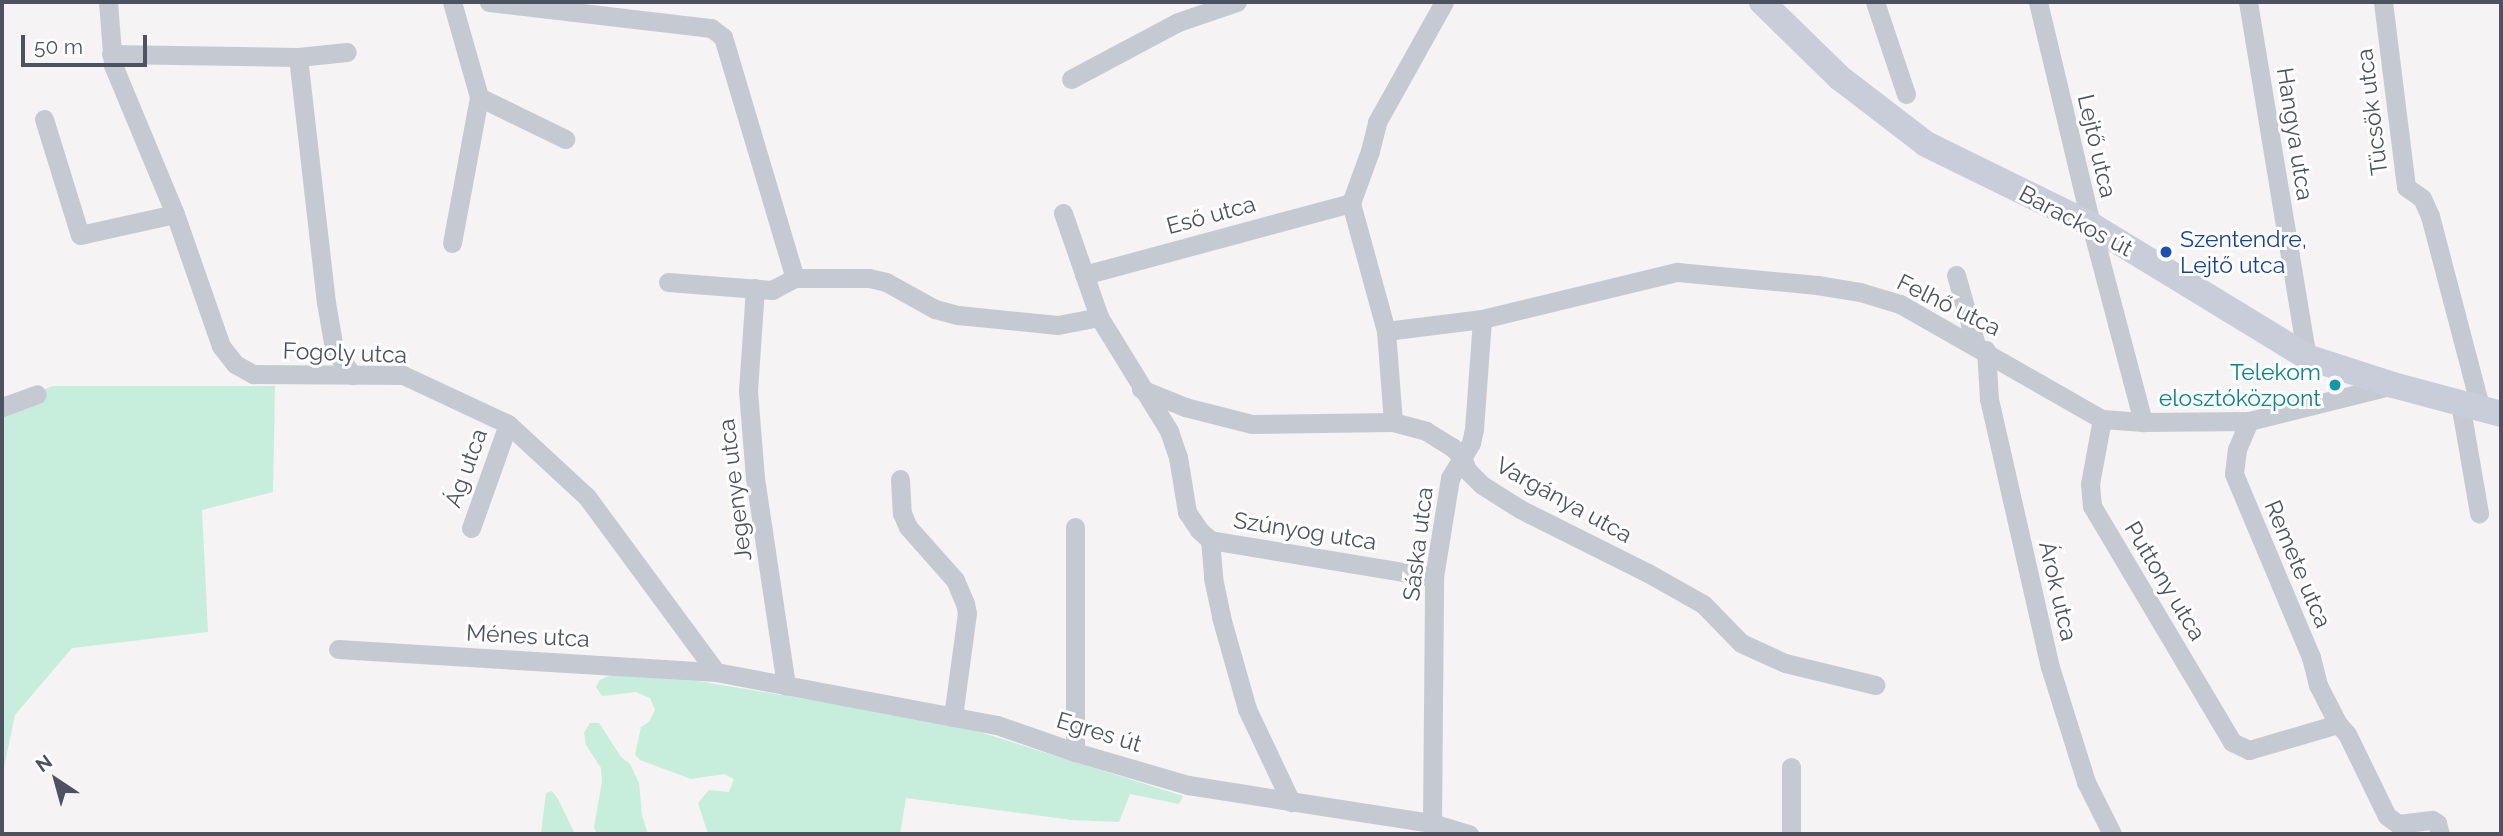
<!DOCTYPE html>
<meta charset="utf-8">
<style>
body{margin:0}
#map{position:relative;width:2503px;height:836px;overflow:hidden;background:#f5f3f3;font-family:Raleway,sans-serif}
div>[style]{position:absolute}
.green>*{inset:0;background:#c7eddc}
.street>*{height:19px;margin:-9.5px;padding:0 9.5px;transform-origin:9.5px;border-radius:9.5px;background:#c5cad2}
.secondary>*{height:26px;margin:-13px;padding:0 13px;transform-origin:13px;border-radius:13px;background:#c8cdd9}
.dots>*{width:19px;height:19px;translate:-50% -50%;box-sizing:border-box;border:4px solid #fff;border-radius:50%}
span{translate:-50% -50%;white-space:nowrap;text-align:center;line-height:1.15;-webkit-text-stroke:6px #fff;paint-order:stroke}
.street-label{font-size:23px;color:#4c525f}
.transit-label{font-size:23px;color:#164399}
.left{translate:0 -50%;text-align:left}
.culture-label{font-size:23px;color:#0d838f}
.right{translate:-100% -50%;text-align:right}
.frame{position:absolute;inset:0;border:4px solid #4c525f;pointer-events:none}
.north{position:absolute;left:21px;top:745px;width:70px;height:70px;-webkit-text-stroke:5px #fff;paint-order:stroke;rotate:324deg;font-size:19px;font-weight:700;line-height:28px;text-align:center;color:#4c525f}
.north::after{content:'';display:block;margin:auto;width:24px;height:32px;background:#4c525f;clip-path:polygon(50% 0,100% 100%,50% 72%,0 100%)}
.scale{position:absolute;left:21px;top:35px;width:126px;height:32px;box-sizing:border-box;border:4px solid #4c525f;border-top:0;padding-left:9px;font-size:21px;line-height:24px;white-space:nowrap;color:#4c525f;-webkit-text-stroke:5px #fff;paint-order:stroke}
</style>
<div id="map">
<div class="green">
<i style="clip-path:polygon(53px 386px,275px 386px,273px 492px,202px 510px,208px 632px,72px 648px,15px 715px,2px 777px,2px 405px)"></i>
<i style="clip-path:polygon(611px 675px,697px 681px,951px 723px,1183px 796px,1179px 804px,1130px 794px,1119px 822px,1072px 820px,906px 798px,900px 834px,708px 834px,698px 803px,709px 790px,729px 792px,734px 779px,724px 774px,691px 779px,640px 760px,635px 755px,641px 727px,649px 722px,655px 710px,650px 698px,636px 692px,602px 696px,596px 687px,600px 680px)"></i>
<i style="clip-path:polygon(590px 723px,599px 723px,621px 757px,630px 764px,639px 783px,642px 815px,648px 834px,597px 834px,594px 827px,602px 782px,601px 768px,586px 745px,584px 733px)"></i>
<i style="clip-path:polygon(552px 791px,558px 799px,575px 834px,541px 834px,546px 793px)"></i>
</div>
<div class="street">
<i style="left:108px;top:2px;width:63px;rotate:85.5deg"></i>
<i style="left:113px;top:65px;width:161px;rotate:67.4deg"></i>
<i style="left:175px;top:214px;width:140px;rotate:70.8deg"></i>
<i style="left:221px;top:346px;width:23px;rotate:52deg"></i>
<i style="left:235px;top:364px;width:21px;rotate:29deg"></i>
<i style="left:253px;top:374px;width:150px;rotate:0.4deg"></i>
<i style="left:403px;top:375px;width:116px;rotate:25deg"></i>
<i style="left:508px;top:424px;width:108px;rotate:42.7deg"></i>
<i style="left:587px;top:497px;width:217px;rotate:53.6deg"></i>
<i style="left:452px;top:2px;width:99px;rotate:74.1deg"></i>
<i style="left:479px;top:97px;width:96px;rotate:26deg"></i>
<i style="left:489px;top:2px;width:224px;rotate:6.7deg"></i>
<i style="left:711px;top:28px;width:15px;rotate:37deg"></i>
<i style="left:723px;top:37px;width:252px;rotate:73.4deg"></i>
<i style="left:1875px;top:2px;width:97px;rotate:71.4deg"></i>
<i style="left:2038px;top:2px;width:229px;rotate:76.6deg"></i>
<i style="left:2091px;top:225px;width:204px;rotate:75.2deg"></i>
<i style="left:2248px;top:2px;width:360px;rotate:80.6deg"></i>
<i style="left:2383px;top:2px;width:186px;rotate:82.9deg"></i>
<i style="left:2406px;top:187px;width:19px;rotate:35deg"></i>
<i style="left:2422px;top:198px;width:20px;rotate:66deg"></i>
<i style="left:2430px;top:216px;width:201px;rotate:75.3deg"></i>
<i style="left:111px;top:54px;width:187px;rotate:0.9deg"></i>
<i style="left:298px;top:57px;width:49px;rotate:-5.8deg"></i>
<i style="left:298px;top:57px;width:247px;rotate:83.5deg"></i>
<i style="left:326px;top:302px;width:48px;rotate:80.3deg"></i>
<i style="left:334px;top:349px;width:32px;rotate:55deg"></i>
<i style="left:1071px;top:79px;width:121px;rotate:-28deg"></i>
<i style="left:1178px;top:22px;width:62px;rotate:-18.7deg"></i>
<i style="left:44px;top:119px;width:121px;rotate:72.8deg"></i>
<i style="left:80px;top:235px;width:97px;rotate:-12.5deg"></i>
<i style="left:1063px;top:213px;width:110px;rotate:70.9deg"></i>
<i style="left:1099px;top:317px;width:134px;rotate:58.4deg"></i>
<i style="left:1169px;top:431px;width:28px;rotate:71deg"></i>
<i style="left:1178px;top:457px;width:56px;rotate:80.7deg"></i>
<i style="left:1187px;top:512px;width:22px;rotate:56deg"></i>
<i style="left:1199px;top:530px;width:15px;rotate:42deg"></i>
<i style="left:1210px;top:540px;width:38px;rotate:85deg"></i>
<i style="left:1213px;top:578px;width:40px;rotate:78deg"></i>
<i style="left:1221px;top:617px;width:96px;rotate:74.2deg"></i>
<i style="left:1247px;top:709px;width:103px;rotate:64.7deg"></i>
<i style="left:452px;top:243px;width:148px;rotate:-79.5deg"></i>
<i style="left:1084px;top:275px;width:277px;rotate:-15.1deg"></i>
<i style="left:1956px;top:275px;width:73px;rotate:74.1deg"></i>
<i style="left:668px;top:282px;width:104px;rotate:4.4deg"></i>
<i style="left:772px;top:290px;width:26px;rotate:-28deg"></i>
<i style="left:795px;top:278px;width:74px"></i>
<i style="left:869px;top:278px;width:17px;rotate:13deg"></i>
<i style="left:886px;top:282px;width:56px;rotate:28.9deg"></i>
<i style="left:935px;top:309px;width:24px;rotate:15deg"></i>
<i style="left:958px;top:315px;width:100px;rotate:5.7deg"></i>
<i style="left:1058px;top:325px;width:42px;rotate:-11deg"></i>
<i style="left:755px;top:288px;width:103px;rotate:93.9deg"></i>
<i style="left:748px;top:391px;width:87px;rotate:85.4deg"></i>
<i style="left:755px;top:478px;width:210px;rotate:81.5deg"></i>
<i style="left:1386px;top:331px;width:97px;rotate:-7.1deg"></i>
<i style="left:1482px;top:319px;width:201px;rotate:-13.6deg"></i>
<i style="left:1677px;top:272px;width:141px;rotate:5.3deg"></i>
<i style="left:1817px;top:285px;width:44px;rotate:9.2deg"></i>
<i style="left:1860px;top:292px;width:42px;rotate:16.7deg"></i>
<i style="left:1900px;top:304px;width:232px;rotate:29.7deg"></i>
<i style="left:2102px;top:419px;width:41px;rotate:4.2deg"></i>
<i style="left:2143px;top:422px;width:106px;rotate:-0.5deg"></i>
<i style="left:2249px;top:421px;width:148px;rotate:-14deg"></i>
<i style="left:1986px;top:350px;width:49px;rotate:86.5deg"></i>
<i style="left:1989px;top:399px;width:275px;rotate:77.2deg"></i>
<i style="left:2050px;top:667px;width:121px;rotate:72.6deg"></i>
<i style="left:2086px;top:782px;width:58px;rotate:63.4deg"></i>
<i style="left:1141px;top:389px;width:48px;rotate:22.2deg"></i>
<i style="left:1185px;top:407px;width:69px;rotate:14.2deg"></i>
<i style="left:1252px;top:424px;width:141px;rotate:-0.8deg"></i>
<i style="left:1393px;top:422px;width:34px;rotate:15deg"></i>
<i style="left:1426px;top:431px;width:31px;rotate:32deg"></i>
<i style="left:1452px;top:447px;width:14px;rotate:45deg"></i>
<i style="left:1462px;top:457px;width:14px;rotate:69deg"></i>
<i style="left:1467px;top:470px;width:21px;rotate:45deg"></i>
<i style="left:1482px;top:485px;width:45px;rotate:32.3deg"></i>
<i style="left:1520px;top:509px;width:143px;rotate:26.6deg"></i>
<i style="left:1648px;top:573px;width:63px;rotate:29.4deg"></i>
<i style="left:1703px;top:604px;width:54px;rotate:45.7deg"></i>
<i style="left:1741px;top:643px;width:48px;rotate:24.4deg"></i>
<i style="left:1785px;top:663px;width:93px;rotate:13.7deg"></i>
<i style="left:2460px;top:403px;width:112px;rotate:80.2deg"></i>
<i style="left:2px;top:407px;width:37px;rotate:-20deg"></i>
<i style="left:2102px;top:419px;width:66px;rotate:100.5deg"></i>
<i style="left:2090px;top:484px;width:22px;rotate:85deg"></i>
<i style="left:2092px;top:506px;width:274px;rotate:59.3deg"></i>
<i style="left:2232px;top:742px;width:19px;rotate:25deg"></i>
<i style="left:2249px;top:750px;width:93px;rotate:-16.3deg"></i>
<i style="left:2249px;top:421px;width:30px;rotate:113deg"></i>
<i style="left:2237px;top:449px;width:25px;rotate:97deg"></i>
<i style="left:2234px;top:474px;width:199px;rotate:67.2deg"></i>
<i style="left:2311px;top:657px;width:29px;rotate:76deg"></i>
<i style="left:2318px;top:685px;width:44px;rotate:62.9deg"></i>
<i style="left:2338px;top:724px;width:13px;rotate:48deg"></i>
<i style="left:2347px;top:734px;width:91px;rotate:64deg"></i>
<i style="left:2387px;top:816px;width:14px;rotate:36deg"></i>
<i style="left:2398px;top:824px;width:34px;rotate:-7deg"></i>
<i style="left:2432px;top:820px;width:6px;rotate:31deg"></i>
<i style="left:2437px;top:823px;width:11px;rotate:75deg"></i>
<i style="left:1393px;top:422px;width:91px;rotate:-94.4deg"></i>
<i style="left:1386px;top:331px;width:133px;rotate:-105.3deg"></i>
<i style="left:1351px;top:203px;width:55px;rotate:-69.9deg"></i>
<i style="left:1370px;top:151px;width:30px;rotate:-76deg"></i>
<i style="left:1377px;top:122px;width:137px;rotate:-60.8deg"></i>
<i style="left:900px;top:479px;width:34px;rotate:87deg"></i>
<i style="left:902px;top:513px;width:15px;rotate:67deg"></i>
<i style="left:908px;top:527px;width:71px;rotate:48.4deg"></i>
<i style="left:955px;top:580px;width:25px;rotate:67deg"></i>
<i style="left:965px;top:603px;width:10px;rotate:79deg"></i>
<i style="left:967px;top:613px;width:105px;rotate:97.7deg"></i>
<i style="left:471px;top:528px;width:110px;rotate:-70.4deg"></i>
<i style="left:1210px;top:540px;width:227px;rotate:9.4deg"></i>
<i style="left:338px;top:649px;width:379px;rotate:3.5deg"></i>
<i style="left:716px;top:672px;width:286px;rotate:10.7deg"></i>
<i style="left:997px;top:725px;width:83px;rotate:19.1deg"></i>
<i style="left:1075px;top:752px;width:118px;rotate:16.3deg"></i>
<i style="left:1188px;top:785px;width:247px;rotate:8.9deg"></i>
<i style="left:1432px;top:823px;width:39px;rotate:17deg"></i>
<i style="left:1075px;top:752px;width:225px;rotate:-90deg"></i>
<i style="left:1432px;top:823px;width:246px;rotate:-89.5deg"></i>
<i style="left:1434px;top:577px;width:100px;rotate:-80.8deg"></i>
<i style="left:1450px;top:478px;width:41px;rotate:-59deg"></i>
<i style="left:1471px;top:443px;width:14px;rotate:-78deg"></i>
<i style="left:1474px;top:429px;width:110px;rotate:-85.8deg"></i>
<i style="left:1791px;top:834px;width:67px;rotate:-90deg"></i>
</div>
<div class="secondary">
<i style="left:1762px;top:2px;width:109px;rotate:44.3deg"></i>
<i style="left:1840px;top:78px;width:108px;rotate:37.5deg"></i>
<i style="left:1926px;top:144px;width:184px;rotate:26.1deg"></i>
<i style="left:2091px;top:225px;width:253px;rotate:31.4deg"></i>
<i style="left:2307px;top:357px;width:90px;rotate:18deg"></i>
<i style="left:2393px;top:385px;width:112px;rotate:15deg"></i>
</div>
<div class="dots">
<i style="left:2166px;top:252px;background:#1a4fb4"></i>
<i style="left:2335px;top:385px;background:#0f9aa8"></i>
</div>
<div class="street-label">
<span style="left:2372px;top:112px;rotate:-97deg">Tücsök utca</span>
<span style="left:2295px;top:134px;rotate:81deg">Hangya utca</span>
<span style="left:2097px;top:146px;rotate:77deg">Lejtő utca</span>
<span style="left:1211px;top:215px;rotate:-15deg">Eső utca</span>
<span style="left:2076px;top:221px;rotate:28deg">Barackos út</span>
<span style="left:1949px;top:305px;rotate:26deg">Felhő utca</span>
<span style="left:345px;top:353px;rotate:2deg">Fogoly utca</span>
<span style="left:466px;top:468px;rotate:-70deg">Ág utca</span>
<span style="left:735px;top:490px;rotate:-97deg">Jegenye utca</span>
<span style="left:1564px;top:500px;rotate:29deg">Vargánya utca</span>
<span style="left:1305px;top:531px;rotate:9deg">Szúnyog utca</span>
<span style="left:1418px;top:544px;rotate:-83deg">Sáska utca</span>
<span style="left:2298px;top:564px;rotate:67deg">Remete utca</span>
<span style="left:2165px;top:581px;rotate:59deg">Puttony utca</span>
<span style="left:2058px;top:591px;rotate:77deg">Árok utca</span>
<span style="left:528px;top:636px;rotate:3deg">Ménes utca</span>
<span style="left:1099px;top:732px;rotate:17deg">Egres út</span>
</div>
<div class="transit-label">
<span class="left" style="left:2180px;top:252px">Szentendre,<br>Lejtő utca</span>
</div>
<div class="culture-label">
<span class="right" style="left:2321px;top:385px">Telekom<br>elosztóközpont</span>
</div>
<div class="frame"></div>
<div class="north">N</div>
<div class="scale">50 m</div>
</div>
